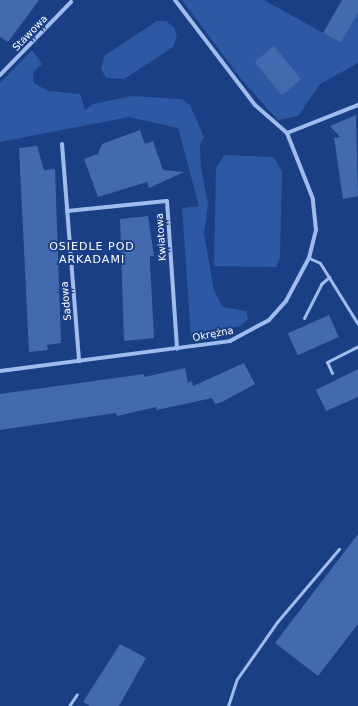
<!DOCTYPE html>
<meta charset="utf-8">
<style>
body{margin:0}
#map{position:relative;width:358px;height:706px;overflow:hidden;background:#1a3f85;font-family:"DejaVu Sans",sans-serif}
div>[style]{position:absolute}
.green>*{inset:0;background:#2d58a3}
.building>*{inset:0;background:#4369af;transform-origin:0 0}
.lane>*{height:3px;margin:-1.5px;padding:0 1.5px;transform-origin:1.5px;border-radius:1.5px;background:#a1bcec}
.street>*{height:4px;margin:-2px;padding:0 2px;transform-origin:2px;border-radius:2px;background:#a1bcec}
span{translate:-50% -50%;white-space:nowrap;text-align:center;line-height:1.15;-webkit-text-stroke:4px #1a3f85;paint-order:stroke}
.street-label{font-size:10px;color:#fff}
.neighbourhood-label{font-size:11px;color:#fff;letter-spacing:1px}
</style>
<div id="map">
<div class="green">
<i style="clip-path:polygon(182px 0,264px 0,341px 43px,358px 13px,358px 63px,320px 84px,298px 116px,278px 120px,241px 79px)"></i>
<i style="clip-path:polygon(157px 21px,166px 21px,174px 27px,177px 36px,173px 47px,124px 79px,106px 78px,101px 69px,104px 56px)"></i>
<i style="clip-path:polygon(32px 50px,42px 64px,33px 73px,34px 83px,48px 91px,80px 94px,85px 110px,93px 104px,132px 96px,182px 99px,190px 105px,204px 137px,200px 144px,201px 167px,208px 204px,204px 234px,214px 291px,223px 307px,246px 311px,248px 319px,240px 326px,191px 336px,182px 208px,199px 206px,178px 128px,129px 117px,0 142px,0 83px)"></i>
<i style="clip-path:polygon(224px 155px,274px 157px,282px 172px,280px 258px,276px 267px,214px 266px,216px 168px)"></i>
</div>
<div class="building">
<i style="clip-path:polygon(0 0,39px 0,8px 42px,0 37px)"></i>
<i style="clip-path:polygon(342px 0,358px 0,358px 13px,341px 43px,323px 33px)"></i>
<i style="left:274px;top:46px;width:43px;height:25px;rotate:51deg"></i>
<i style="clip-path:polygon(356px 115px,358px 196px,343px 199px,334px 138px,340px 137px,330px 126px)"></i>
<i style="clip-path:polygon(140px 130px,145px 144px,153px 141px,163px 170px,184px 172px,149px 188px,147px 182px,98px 197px,84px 159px,98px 154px,102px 144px)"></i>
<i style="clip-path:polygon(37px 146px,44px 170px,55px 169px,61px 343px,47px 345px,48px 350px,29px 352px,19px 148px)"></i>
<i style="clip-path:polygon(148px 216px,154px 256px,150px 256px,150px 263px,154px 338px,124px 341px,120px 219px)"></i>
<i style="left:329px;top:315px;width:24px;height:45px;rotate:66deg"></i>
<i style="clip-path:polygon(244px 363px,255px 384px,222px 402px,215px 404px,212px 398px,157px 410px,156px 407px,117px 416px,116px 413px,0 430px,0 394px,144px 374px,144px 377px,185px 368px,188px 383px,192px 381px,193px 386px)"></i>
<i style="clip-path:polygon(358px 369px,358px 397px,326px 411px,316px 390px)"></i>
<i style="clip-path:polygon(358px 534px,358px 624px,318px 676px,275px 643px)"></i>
<i style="clip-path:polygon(120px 644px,146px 658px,119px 706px,90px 706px,83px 702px)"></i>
</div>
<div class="lane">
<i style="left:309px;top:258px;width:12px;rotate:24deg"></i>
<i style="left:320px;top:263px;width:72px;rotate:58.1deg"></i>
<i style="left:304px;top:318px;width:38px;rotate:-63deg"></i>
<i style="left:321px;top:284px;width:11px;rotate:-41deg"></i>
<i style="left:332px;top:373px;width:12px;rotate:-114deg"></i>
<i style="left:327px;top:362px;width:35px;rotate:-27deg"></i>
<i style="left:69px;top:706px;width:14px;rotate:-56deg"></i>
<i style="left:228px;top:706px;width:28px;rotate:-72deg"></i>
<i style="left:237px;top:679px;width:70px;rotate:-54.9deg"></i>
<i style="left:277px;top:622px;width:96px;rotate:-49.7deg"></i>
</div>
<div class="street">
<i style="left:175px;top:0;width:132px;rotate:52.7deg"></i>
<i style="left:255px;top:105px;width:43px;rotate:41.2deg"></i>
<i style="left:287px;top:133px;width:76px;rotate:-21.5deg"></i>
<i style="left:0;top:75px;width:102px;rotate:-45.8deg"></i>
<i style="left:62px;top:144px;width:218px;rotate:85.5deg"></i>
<i style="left:67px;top:211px;width:100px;rotate:-5.7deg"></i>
<i style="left:167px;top:201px;width:148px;rotate:86.1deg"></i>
<i style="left:0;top:371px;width:232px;rotate:-7.4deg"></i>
<i style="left:230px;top:341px;width:44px;rotate:-28.3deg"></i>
<i style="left:269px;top:320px;width:25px;rotate:-48deg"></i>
<i style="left:286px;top:301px;width:49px;rotate:-61.9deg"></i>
<i style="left:309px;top:258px;width:29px;rotate:-76deg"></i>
<i style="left:316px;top:230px;width:31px;rotate:-96deg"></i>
<i style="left:313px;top:199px;width:71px;rotate:-111.5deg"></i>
</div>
<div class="street-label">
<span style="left:30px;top:33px;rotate:-46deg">Stawowa</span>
<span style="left:161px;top:237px;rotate:-94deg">Kwiatowa</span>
<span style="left:66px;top:301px;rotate:-95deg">Sadowa</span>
<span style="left:213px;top:334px;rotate:-11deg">Okrężna</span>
</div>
<div class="neighbourhood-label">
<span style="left:92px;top:254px">OSIEDLE POD<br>ARKADAMI</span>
</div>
</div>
